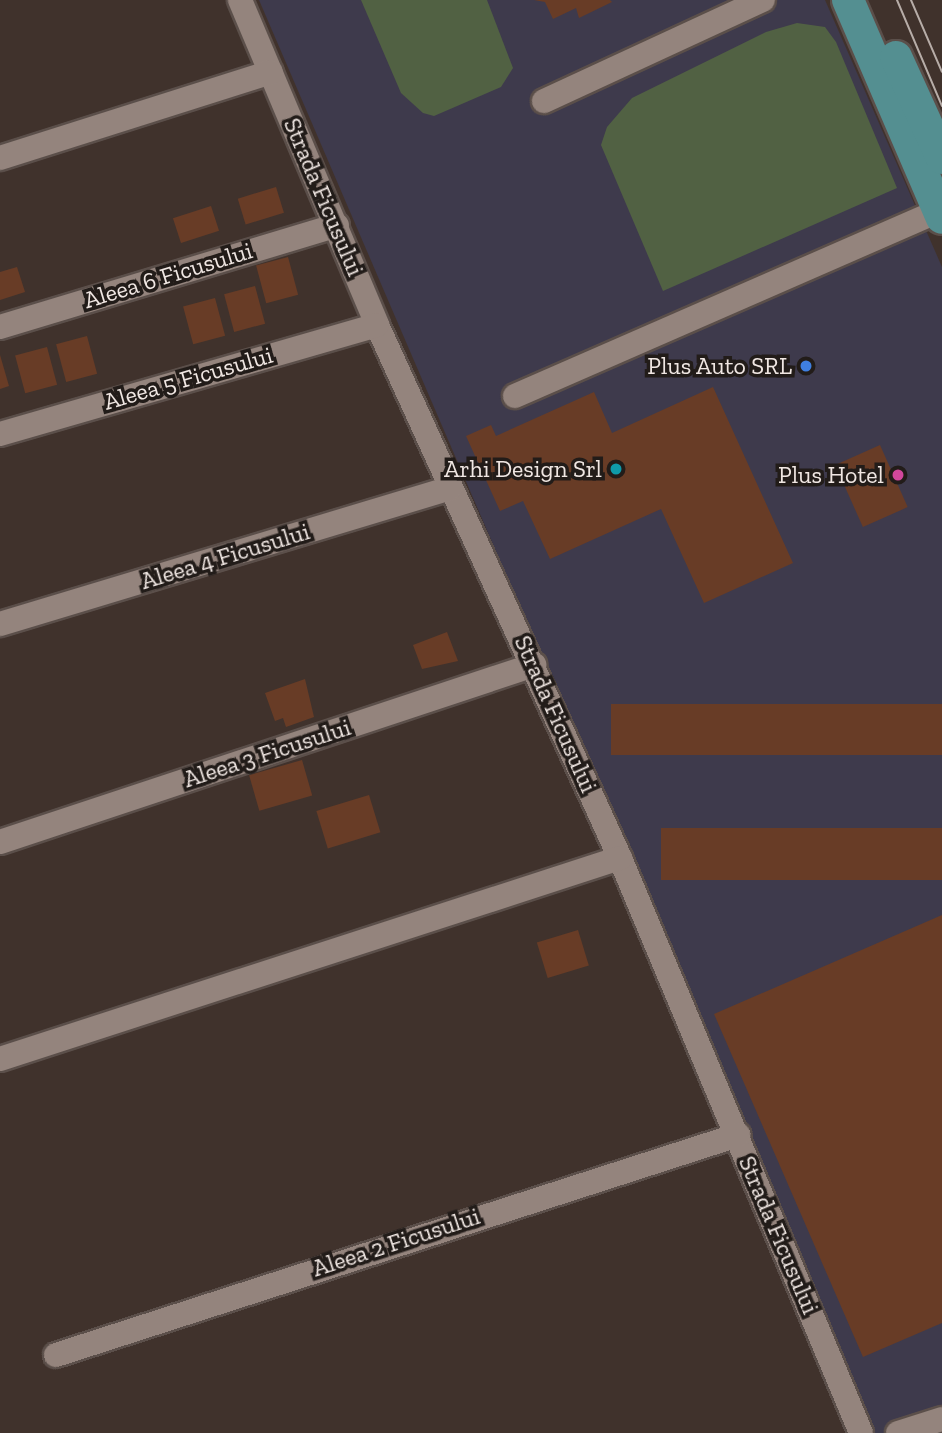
<!DOCTYPE html>
<style>
body{margin:0}
#map{position:relative;width:942px;height:1433px;overflow:hidden;background:#40322c;font-family:"Zilla Slab",serif}
div>[style]{position:absolute}
.commercial>*{inset:0;background:#3e3a4c}
.green>*{inset:0;background:#516143}
.building>*{inset:0;background:#683c26;transform-origin:0 0}
.roads{filter:drop-shadow(2px 0 #5b4f4a) drop-shadow(-2px 0 #5b4f4a) drop-shadow(0 2px #5b4f4a) drop-shadow(0 -2px #5b4f4a)}
.minor>*{height:24px;margin:-12px;padding:0 12px;transform-origin:12px;border-radius:12px;background:#94847d}
.major>*{height:32px;margin:-16px;padding:0 16px;transform-origin:16px;border-radius:16px;background:#548f91}
.tram>*{height:2px;margin:-1px;padding:0 1px;transform-origin:1px;border-radius:1px;background:#b7ada8}
.dots>*{width:19px;height:19px;translate:-50% -50%;box-sizing:border-box;border:4px solid #221c19;border-radius:50%}
span{translate:-50% -50%;white-space:nowrap;text-align:center;line-height:1.15;-webkit-text-stroke:7px #221c19;paint-order:stroke}
.street-label{font-size:24px;color:#f0e7e3}
.poi-label{font-size:24px;color:#f0e7e3}
.right{translate:-100% -50%;text-align:right}
</style>
<div id="map">
<div class="commercial">
<i style="clip-path:polygon(259px 0,825px 0,942px 267px,942px 1433px,875px 1433px)"></i>
</div>
<div class="green">
<i style="clip-path:polygon(361px 0,487px 0,513px 68px,501px 87px,434px 116px,423px 113px,401px 93px)"></i>
<i style="clip-path:polygon(797px 23px,825px 27px,836px 42px,897px 188px,663px 291px,601px 145px,607px 127px,632px 98px,766px 32px)"></i>
</div>
<div class="building">
<i style="clip-path:polygon(534px 0,610px 0,612px 2px,579px 18px,576px 8px,553px 19px,545px 2px)"></i>
<i style="left:276px;top:187px;width:27px;height:40px;rotate:73deg"></i>
<i style="left:211px;top:206px;width:26px;height:40px;rotate:72deg"></i>
<i style="left:288px;top:257px;width:39px;height:33px;rotate:75deg"></i>
<i style="clip-path:polygon(17px 267px,25px 292px,0 300px,0 272px)"></i>
<i style="left:255px;top:286px;width:39px;height:32px;rotate:75deg"></i>
<i style="left:215px;top:298px;width:39px;height:33px;rotate:75deg"></i>
<i style="left:87px;top:336px;width:39px;height:32px;rotate:75deg"></i>
<i style="left:47px;top:347px;width:39px;height:33px;rotate:75deg"></i>
<i style="clip-path:polygon(0 355px,9px 386px,0 389px)"></i>
<i style="clip-path:polygon(713px 387px,793px 563px,704px 603px,661px 509px,550px 559px,523px 501px,500px 511px,466px 436px,491px 425px,496px 436px,594px 392px,612px 433px)"></i>
<i style="left:880px;top:445px;width:68px;height:49px;rotate:66deg"></i>
<i style="clip-path:polygon(447px 632px,458px 661px,422px 669px,413px 645px)"></i>
<i style="clip-path:polygon(305px 679px,314px 717px,286px 727px,283px 718px,275px 721px,265px 693px)"></i>
<i style="left:942px;top:704px;width:51px;height:331px;rotate:90deg"></i>
<i style="left:302px;top:760px;width:37px;height:55px;rotate:74deg"></i>
<i style="left:369px;top:795px;width:39px;height:55px;rotate:73deg"></i>
<i style="left:942px;top:828px;width:52px;height:281px;rotate:90deg"></i>
<i style="clip-path:polygon(942px 915px,942px 1323px,863px 1357px,714px 1014px)"></i>
<i style="left:578px;top:930px;width:37px;height:43px;rotate:73deg"></i>
</div>
<div class="roads">
<div class="minor">
<i style="left:240px;top:0;width:353px;rotate:67.1deg"></i>
<i style="left:377px;top:325px;width:586px;rotate:65.49deg"></i>
<i style="left:620px;top:858px;width:623px;rotate:67.26deg"></i>
<i style="left:544px;top:101px;width:241px;rotate:-24.8deg"></i>
<i style="left:0;top:158px;width:284px;rotate:-17.6deg"></i>
<i style="left:0;top:327px;width:352px;rotate:-16.8deg"></i>
<i style="left:515px;top:396px;width:463px;rotate:-23.6deg"></i>
<i style="left:0;top:434px;width:392px;rotate:-16.1deg"></i>
<i style="left:0;top:624px;width:470px;rotate:-16.8deg"></i>
<i style="left:0;top:842px;width:563px;rotate:-18.34deg"></i>
<i style="left:0;top:1059px;width:652px;rotate:-17.96deg"></i>
<i style="left:56px;top:1355px;width:717px;rotate:-17.88deg"></i>
<i style="left:898px;top:1433px;width:46px;rotate:-17.7deg"></i>
</div>
<div class="major">
<i style="left:848px;top:0;width:237px;rotate:66.7deg"></i>
<i style="left:896px;top:57px;width:111px;rotate:65.5deg"></i>
</div>
</div>
<div class="tram">
<i style="left:897px;top:0;width:115px;rotate:67deg"></i>
<i style="left:911px;top:0;width:78px;rotate:66.7deg"></i>
</div>
<div class="dots">
<i style="left:806px;top:366px;background:#3f7fe0"></i>
<i style="left:616px;top:469px;background:#0f9aa8"></i>
<i style="left:898px;top:475px;background:#d1479c"></i>
</div>
<div class="street-label">
<span style="left:324px;top:197px;rotate:67deg">Strada Ficusului</span>
<span style="left:168px;top:275px;rotate:-17deg">Aleea 6 Ficusului</span>
<span style="left:188px;top:378px;rotate:-16deg">Aleea 5 Ficusului</span>
<span style="left:225px;top:556px;rotate:-17deg">Aleea 4 Ficusului</span>
<span style="left:556px;top:714px;rotate:66deg">Strada Ficusului</span>
<span style="left:267px;top:753px;rotate:-18deg">Aleea 3 Ficusului</span>
<span style="left:779px;top:1235px;rotate:67deg">Strada Ficusului</span>
<span style="left:396px;top:1242px;rotate:-18deg">Aleea 2 Ficusului</span>
</div>
<div class="poi-label">
<span class="right" style="left:792px;top:366px">Plus Auto SRL</span>
<span class="right" style="left:602px;top:469px">Arhi Design Srl</span>
<span class="right" style="left:884px;top:475px">Plus Hotel</span>
</div>
</div>
